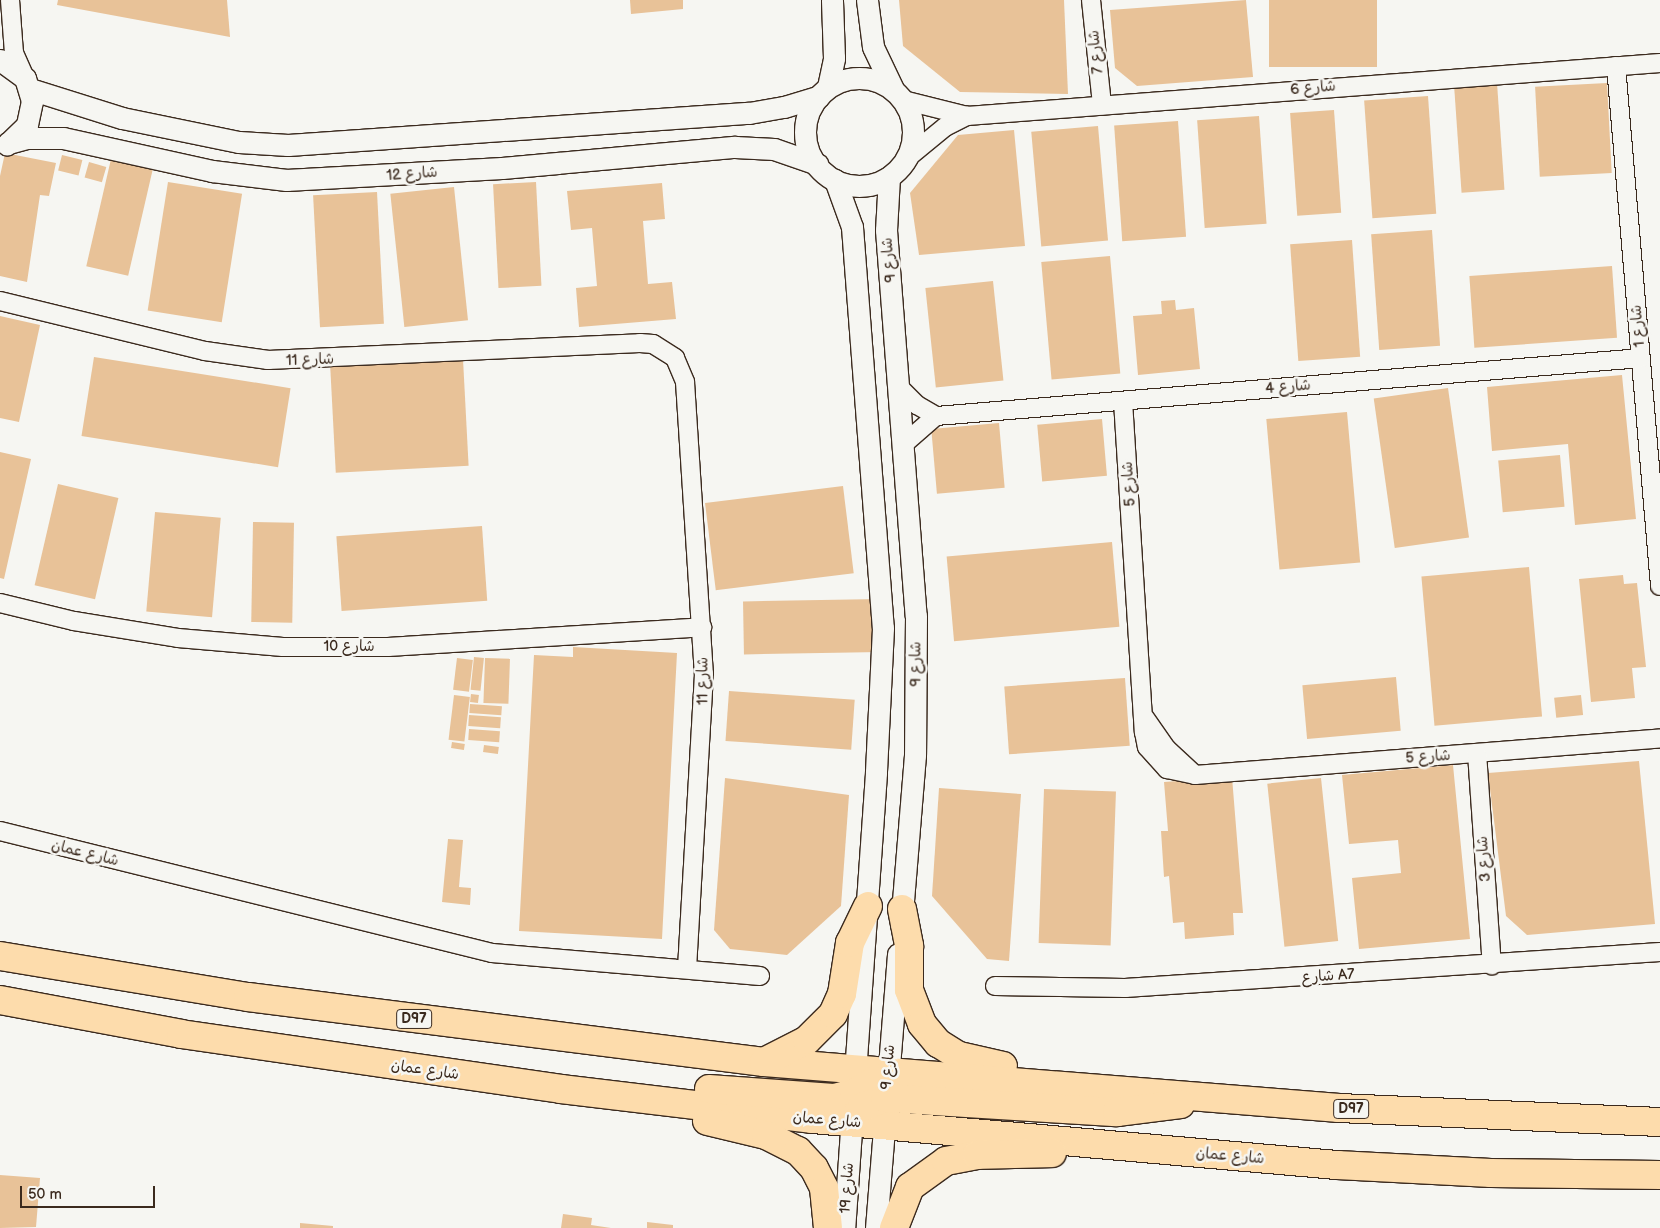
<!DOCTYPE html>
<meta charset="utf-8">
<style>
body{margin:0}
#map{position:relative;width:1660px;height:1228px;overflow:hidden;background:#f6f6f2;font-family:"Balsamiq Sans","Playpen Sans Arabic",sans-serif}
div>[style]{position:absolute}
.building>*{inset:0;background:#e8c298;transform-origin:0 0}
.roads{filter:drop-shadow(1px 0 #3b2a1e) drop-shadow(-1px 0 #3b2a1e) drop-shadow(0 1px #3b2a1e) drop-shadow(0 -1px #3b2a1e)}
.minor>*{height:18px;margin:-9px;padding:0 9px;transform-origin:9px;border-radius:9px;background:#f6f6f2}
.tertiary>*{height:21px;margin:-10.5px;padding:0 10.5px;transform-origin:10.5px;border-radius:10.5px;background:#f6f6f2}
.tertiary>.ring{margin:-10.5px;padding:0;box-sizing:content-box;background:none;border:21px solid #f6f6f2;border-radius:50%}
.primary>*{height:28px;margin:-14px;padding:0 14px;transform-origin:14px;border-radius:14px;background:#fddcac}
span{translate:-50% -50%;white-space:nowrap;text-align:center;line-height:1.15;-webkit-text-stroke:5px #f6f6f2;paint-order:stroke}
.shield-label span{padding:1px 4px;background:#f6f6f2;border:1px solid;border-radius:4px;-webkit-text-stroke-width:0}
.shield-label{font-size:14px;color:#3b2a1e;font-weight:700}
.street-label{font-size:15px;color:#3b2a1e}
.scale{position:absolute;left:20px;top:1186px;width:135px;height:22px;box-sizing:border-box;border:2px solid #3b2a1e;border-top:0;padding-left:6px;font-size:15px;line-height:18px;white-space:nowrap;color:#3b2a1e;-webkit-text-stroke:4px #f6f6f2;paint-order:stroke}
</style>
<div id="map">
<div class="building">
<i style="clip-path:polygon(58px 0,227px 0,230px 37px,57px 5px)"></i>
<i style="clip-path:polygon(630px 0,683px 0,683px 9px,631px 14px)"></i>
<i style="clip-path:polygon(899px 0,1064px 0,1068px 94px,960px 92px,903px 46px)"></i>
<i style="clip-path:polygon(1246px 0,1253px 77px,1137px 86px,1115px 68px,1110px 10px)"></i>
<i style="left:1269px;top:0;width:108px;height:67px"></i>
<i style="left:1497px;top:83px;width:107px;height:43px;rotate:86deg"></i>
<i style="left:1607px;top:83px;width:90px;height:72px;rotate:87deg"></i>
<i style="left:1428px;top:96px;width:118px;height:64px;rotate:86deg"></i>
<i style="left:1334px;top:110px;width:103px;height:44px;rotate:86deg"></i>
<i style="left:1259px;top:116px;width:108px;height:62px;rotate:86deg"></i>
<i style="left:1178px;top:121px;width:116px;height:64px;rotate:86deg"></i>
<i style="left:1098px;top:126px;width:115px;height:67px;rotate:85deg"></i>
<i style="clip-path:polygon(1014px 130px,1025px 246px,919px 255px,910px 193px,958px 135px)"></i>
<i style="clip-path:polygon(5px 153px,56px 163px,49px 196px,40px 195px,27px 282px,0 276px,0 176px)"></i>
<i style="left:62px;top:155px;width:21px;height:16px;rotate:14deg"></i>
<i style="left:111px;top:159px;width:43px;height:110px;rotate:13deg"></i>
<i style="left:89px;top:162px;width:18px;height:16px;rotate:16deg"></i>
<i style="left:168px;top:182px;width:75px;height:130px;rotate:9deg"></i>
<i style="left:536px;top:182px;width:104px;height:43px;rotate:87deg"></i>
<i style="clip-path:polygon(662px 183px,665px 219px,643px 221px,648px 284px,672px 282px,676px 319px,579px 327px,576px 288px,597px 286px,592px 228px,571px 230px,567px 191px)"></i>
<i style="left:454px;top:187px;width:134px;height:64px;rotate:84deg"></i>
<i style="left:377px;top:192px;width:132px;height:64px;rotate:87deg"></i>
<i style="left:1432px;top:230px;width:116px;height:61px;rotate:86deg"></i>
<i style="left:1352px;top:240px;width:117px;height:62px;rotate:86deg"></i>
<i style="left:1110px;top:256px;width:118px;height:69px;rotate:85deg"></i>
<i style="left:1612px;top:266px;width:72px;height:143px;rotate:86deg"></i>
<i style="left:993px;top:281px;width:100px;height:68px;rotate:84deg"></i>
<i style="clip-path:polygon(1175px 300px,1176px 310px,1194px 308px,1200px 369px,1138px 375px,1133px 316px,1162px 314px,1161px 301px)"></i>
<i style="clip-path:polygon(0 316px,40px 325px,19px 422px,0 418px)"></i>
<i style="left:94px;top:357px;width:199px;height:80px;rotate:9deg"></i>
<i style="left:463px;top:359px;width:107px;height:133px;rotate:87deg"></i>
<i style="clip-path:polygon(1622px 375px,1636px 519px,1575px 525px,1568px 444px,1492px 451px,1487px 387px)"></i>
<i style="left:1448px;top:388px;width:151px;height:75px;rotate:82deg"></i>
<i style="left:1347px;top:412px;width:151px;height:81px;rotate:85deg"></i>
<i style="left:1102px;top:419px;width:57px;height:65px;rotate:85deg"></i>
<i style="left:999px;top:423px;width:65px;height:68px;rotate:85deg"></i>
<i style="clip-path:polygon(0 452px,31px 459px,4px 579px,0 578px)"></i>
<i style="left:1560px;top:455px;width:52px;height:62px;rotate:85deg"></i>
<i style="left:58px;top:484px;width:62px;height:104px;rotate:13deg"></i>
<i style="left:843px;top:486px;width:88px;height:139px;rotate:83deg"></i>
<i style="left:155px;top:512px;width:66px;height:100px;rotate:5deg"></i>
<i style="left:253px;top:522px;width:41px;height:100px;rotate:1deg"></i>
<i style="left:482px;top:526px;width:75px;height:146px;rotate:86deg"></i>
<i style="left:1112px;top:542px;width:85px;height:166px;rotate:85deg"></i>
<i style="left:1529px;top:567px;width:150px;height:108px;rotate:85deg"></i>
<i style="clip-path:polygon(1623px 575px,1624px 584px,1637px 583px,1646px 667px,1632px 668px,1635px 698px,1591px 702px,1579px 579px)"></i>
<i style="left:880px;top:599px;width:53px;height:137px;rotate:89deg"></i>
<i style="clip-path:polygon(573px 647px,677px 653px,662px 939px,519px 931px,534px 655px,573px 657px)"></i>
<i style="left:474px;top:657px;width:10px;height:33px;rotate:6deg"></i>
<i style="left:457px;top:658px;width:16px;height:32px;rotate:7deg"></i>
<i style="left:485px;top:658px;width:25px;height:45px;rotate:2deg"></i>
<i style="left:1396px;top:677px;width:54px;height:94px;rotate:85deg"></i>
<i style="left:1125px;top:678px;width:68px;height:121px;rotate:86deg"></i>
<i style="left:729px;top:691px;width:126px;height:50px;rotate:4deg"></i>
<i style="left:471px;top:694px;width:8px;height:8px;rotate:7deg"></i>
<i style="left:454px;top:695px;width:16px;height:45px;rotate:7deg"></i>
<i style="left:1581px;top:695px;width:20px;height:27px;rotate:84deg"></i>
<i style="left:470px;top:704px;width:32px;height:9px;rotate:4deg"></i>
<i style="left:469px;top:715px;width:32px;height:11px;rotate:4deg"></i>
<i style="left:469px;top:729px;width:31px;height:11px;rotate:4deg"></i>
<i style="left:452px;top:742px;width:13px;height:6px;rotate:9deg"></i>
<i style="left:484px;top:745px;width:15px;height:7px;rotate:8deg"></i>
<i style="clip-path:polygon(1639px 761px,1655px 924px,1527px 935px,1506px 916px,1488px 773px)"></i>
<i style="clip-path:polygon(1453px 765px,1470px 939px,1359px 949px,1352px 878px,1401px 873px,1398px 840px,1349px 844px,1342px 775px)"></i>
<i style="clip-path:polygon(1232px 777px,1243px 913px,1233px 913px,1234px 935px,1185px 939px,1184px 922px,1173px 923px,1169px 876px,1164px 877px,1161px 831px,1168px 831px,1164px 782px)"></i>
<i style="clip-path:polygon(725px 778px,849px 795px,841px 906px,787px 955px,730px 949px,714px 930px)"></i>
<i style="left:1321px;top:778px;width:164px;height:54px;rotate:84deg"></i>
<i style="clip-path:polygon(939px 788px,1021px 794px,1009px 961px,987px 959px,932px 896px)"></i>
<i style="left:1044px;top:789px;width:72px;height:154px;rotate:2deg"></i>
<i style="clip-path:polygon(448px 839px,463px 840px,459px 887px,471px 888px,470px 905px,442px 902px)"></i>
<i style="clip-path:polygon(0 1175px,40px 1178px,36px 1227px,0 1228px)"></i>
<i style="clip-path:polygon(563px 1214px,592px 1218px,591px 1225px,611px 1228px,561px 1228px)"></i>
<i style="clip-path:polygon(647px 1222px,673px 1225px,673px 1228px,647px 1228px)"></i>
<i style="clip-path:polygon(300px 1223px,333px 1226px,333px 1228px,300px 1228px)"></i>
</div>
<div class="roads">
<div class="minor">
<i style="left:10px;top:0;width:53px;rotate:85.7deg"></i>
<i style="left:14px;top:53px;width:27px;rotate:66deg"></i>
<i style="left:1091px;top:0;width:106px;rotate:84deg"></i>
<i style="left:1616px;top:66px;width:522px;rotate:85.16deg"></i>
<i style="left:903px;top:100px;width:66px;rotate:14deg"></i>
<i style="left:967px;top:116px;width:695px;rotate:-4.37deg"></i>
<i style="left:906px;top:159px;width:50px;rotate:-39.4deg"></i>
<i style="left:945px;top:127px;width:25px;rotate:-27deg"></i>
<i style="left:0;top:301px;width:211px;rotate:13.7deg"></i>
<i style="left:205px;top:351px;width:64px;rotate:8.1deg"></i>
<i style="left:268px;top:360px;width:372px;rotate:-2.6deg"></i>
<i style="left:640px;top:343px;width:13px;rotate:4deg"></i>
<i style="left:653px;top:344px;width:26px;rotate:32deg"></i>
<i style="left:675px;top:358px;width:26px;rotate:67deg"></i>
<i style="left:685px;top:382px;width:293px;rotate:86.3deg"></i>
<i style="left:704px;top:674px;width:294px;rotate:93.3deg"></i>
<i style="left:901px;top:389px;width:23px;rotate:45deg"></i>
<i style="left:917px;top:405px;width:22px;rotate:30deg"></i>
<i style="left:1123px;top:401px;width:332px;rotate:86.4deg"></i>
<i style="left:1144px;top:732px;width:15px;rotate:79deg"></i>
<i style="left:1147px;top:747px;width:30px;rotate:48deg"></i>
<i style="left:1167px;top:769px;width:29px;rotate:12deg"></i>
<i style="left:1195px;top:775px;width:466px;rotate:-4.5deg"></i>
<i style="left:905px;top:443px;width:41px;rotate:-41.1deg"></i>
<i style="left:936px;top:416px;width:707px;rotate:-4.7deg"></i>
<i style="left:0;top:603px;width:76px;rotate:13.7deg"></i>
<i style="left:74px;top:621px;width:105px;rotate:9.3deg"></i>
<i style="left:178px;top:638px;width:105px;rotate:4.9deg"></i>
<i style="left:283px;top:647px;width:105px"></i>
<i style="left:388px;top:647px;width:315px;rotate:-3.6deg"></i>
<i style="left:1145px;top:718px;width:38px;rotate:55deg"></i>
<i style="left:1167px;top:749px;width:38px;rotate:43deg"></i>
<i style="left:1477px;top:753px;width:213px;rotate:86deg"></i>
<i style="left:0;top:831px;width:507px;rotate:13.93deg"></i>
<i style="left:492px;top:953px;width:269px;rotate:4.9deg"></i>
<i style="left:995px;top:986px;width:130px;rotate:0.9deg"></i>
<i style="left:1125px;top:988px;width:536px;rotate:-3.85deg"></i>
</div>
<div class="tertiary">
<i style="left:867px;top:0;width:47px;rotate:82.7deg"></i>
<i style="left:873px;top:47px;width:47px;rotate:64.5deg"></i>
<i style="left:0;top:60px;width:31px;rotate:36deg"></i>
<i style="left:25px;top:78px;width:24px;rotate:73deg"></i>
<i style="left:32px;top:101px;width:25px;rotate:102deg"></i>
<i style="left:27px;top:125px;width:28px;rotate:136deg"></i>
<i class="ring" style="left:805px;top:78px;width:87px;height:87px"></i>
<i style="left:828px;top:87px;width:30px;rotate:-78deg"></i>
<i style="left:834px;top:58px;width:58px;rotate:-92deg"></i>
<i style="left:30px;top:89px;width:96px;rotate:17.5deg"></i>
<i style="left:122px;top:118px;width:119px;rotate:11.6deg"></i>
<i style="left:239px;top:142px;width:49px;rotate:3.5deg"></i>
<i style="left:288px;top:145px;width:462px;rotate:-4deg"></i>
<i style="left:749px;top:113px;width:36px;rotate:-10deg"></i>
<i style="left:784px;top:107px;width:37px;rotate:-17deg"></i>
<i style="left:8px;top:143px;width:20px;rotate:-15deg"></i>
<i style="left:27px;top:138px;width:36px"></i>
<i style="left:63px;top:138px;width:153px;rotate:12.5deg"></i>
<i style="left:212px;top:171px;width:75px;rotate:6.9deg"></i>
<i style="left:286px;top:180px;width:216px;rotate:-3.2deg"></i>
<i style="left:502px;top:168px;width:234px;rotate:-5.2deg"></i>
<i style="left:735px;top:147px;width:39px;rotate:3deg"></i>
<i style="left:774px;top:149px;width:46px;rotate:19.2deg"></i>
<i style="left:889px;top:177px;width:53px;rotate:93.2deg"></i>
<i style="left:886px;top:230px;width:387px;rotate:85.6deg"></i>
<i style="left:916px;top:616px;width:139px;rotate:90.4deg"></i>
<i style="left:915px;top:755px;width:170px;rotate:94.7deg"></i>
<i style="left:835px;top:180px;width:50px;rotate:70.1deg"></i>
<i style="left:852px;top:227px;width:402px;rotate:85.6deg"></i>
<i style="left:883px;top:628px;width:145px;rotate:92.8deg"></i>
<i style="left:876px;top:773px;width:456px;rotate:94deg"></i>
<i style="left:876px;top:1228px;width:275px;rotate:-85.4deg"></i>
</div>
<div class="primary">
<i style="left:902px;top:909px;width:38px;rotate:79deg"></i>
<i style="left:909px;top:946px;width:44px;rotate:90deg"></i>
<i style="left:909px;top:990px;width:36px;rotate:69deg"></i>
<i style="left:922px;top:1024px;width:25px;rotate:50deg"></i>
<i style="left:938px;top:1043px;width:25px;rotate:32deg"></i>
<i style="left:959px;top:1056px;width:45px;rotate:12.8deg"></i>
<i style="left:0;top:956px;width:251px;rotate:9.4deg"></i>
<i style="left:248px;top:997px;width:520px;rotate:7.18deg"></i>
<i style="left:764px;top:1062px;width:577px;rotate:4.57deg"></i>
<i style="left:1339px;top:1108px;width:321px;rotate:2.5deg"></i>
<i style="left:0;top:1000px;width:184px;rotate:10.6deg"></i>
<i style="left:181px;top:1034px;width:384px;rotate:8.2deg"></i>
<i style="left:561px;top:1089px;width:254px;rotate:6.8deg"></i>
<i style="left:813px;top:1119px;width:526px;rotate:5.02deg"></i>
<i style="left:1337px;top:1165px;width:154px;rotate:3deg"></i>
<i style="left:1491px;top:1173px;width:169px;rotate:0.7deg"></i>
<i style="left:764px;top:1062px;width:48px;rotate:-27.1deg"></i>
<i style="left:807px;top:1040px;width:37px;rotate:-45deg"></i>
<i style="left:833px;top:1014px;width:22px;rotate:-66deg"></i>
<i style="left:842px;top:994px;width:52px;rotate:-81.1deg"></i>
<i style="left:850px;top:943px;width:41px;rotate:-64.1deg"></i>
<i style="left:709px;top:1089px;width:125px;rotate:4.1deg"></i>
<i style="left:834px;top:1098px;width:21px;rotate:-14deg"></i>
<i style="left:854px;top:1093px;width:29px;rotate:-31deg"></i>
<i style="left:707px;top:1121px;width:61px;rotate:13.3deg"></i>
<i style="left:766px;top:1135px;width:36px;rotate:27deg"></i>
<i style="left:798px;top:1151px;width:23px;rotate:47deg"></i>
<i style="left:814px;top:1168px;width:22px;rotate:63deg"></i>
<i style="left:824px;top:1188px;width:40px;rotate:84.3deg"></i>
<i style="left:852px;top:1122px;width:18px;rotate:-56deg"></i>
<i style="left:862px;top:1107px;width:25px;rotate:-21deg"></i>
<i style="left:885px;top:1098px;width:232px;rotate:3.5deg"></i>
<i style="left:1117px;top:1112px;width:64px;rotate:-7.1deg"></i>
<i style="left:894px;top:1228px;width:44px;rotate:-68.7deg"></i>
<i style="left:910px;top:1187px;width:44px;rotate:-35.8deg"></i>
<i style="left:946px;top:1161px;width:32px;rotate:-11deg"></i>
<i style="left:977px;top:1155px;width:75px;rotate:-1.5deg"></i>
</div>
</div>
<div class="shield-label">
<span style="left:414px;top:1019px">D97</span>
<span style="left:1351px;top:1109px">D97</span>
</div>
<div class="street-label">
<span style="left:1096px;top:52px;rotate:-96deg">شارع 7</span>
<span style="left:1313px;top:88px;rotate:-5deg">شارع 6</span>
<span style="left:412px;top:174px;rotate:-4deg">شارع 12</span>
<span style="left:889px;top:260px;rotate:-95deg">شارع 9</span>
<span style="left:1638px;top:326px;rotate:-95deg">شارع 1</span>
<span style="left:310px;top:360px;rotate:-2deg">شارع 11</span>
<span style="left:1288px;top:387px;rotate:-5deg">شارع 4</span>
<span style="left:1129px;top:484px;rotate:-94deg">شارع 5</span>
<span style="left:349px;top:647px">شارع 10</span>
<span style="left:916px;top:664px;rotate:-90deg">شارع 9</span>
<span style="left:703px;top:681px;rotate:-90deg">شارع 11</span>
<span style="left:1428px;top:757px;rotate:-4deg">شارع 5</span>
<span style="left:85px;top:853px;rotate:14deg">شارع عمان</span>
<span style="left:1484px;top:859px;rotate:-94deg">شارع 3</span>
<span style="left:1328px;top:976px;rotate:-4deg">شارع A7</span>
<span style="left:888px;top:1067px;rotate:-85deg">شارع 9</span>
<span style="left:425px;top:1070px;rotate:8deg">شارع عمان</span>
<span style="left:827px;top:1120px;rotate:5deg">شارع عمان</span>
<span style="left:1230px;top:1156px;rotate:5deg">شارع عمان</span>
<span style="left:847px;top:1188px;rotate:-86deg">شارع 19</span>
</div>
<div class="scale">50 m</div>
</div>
